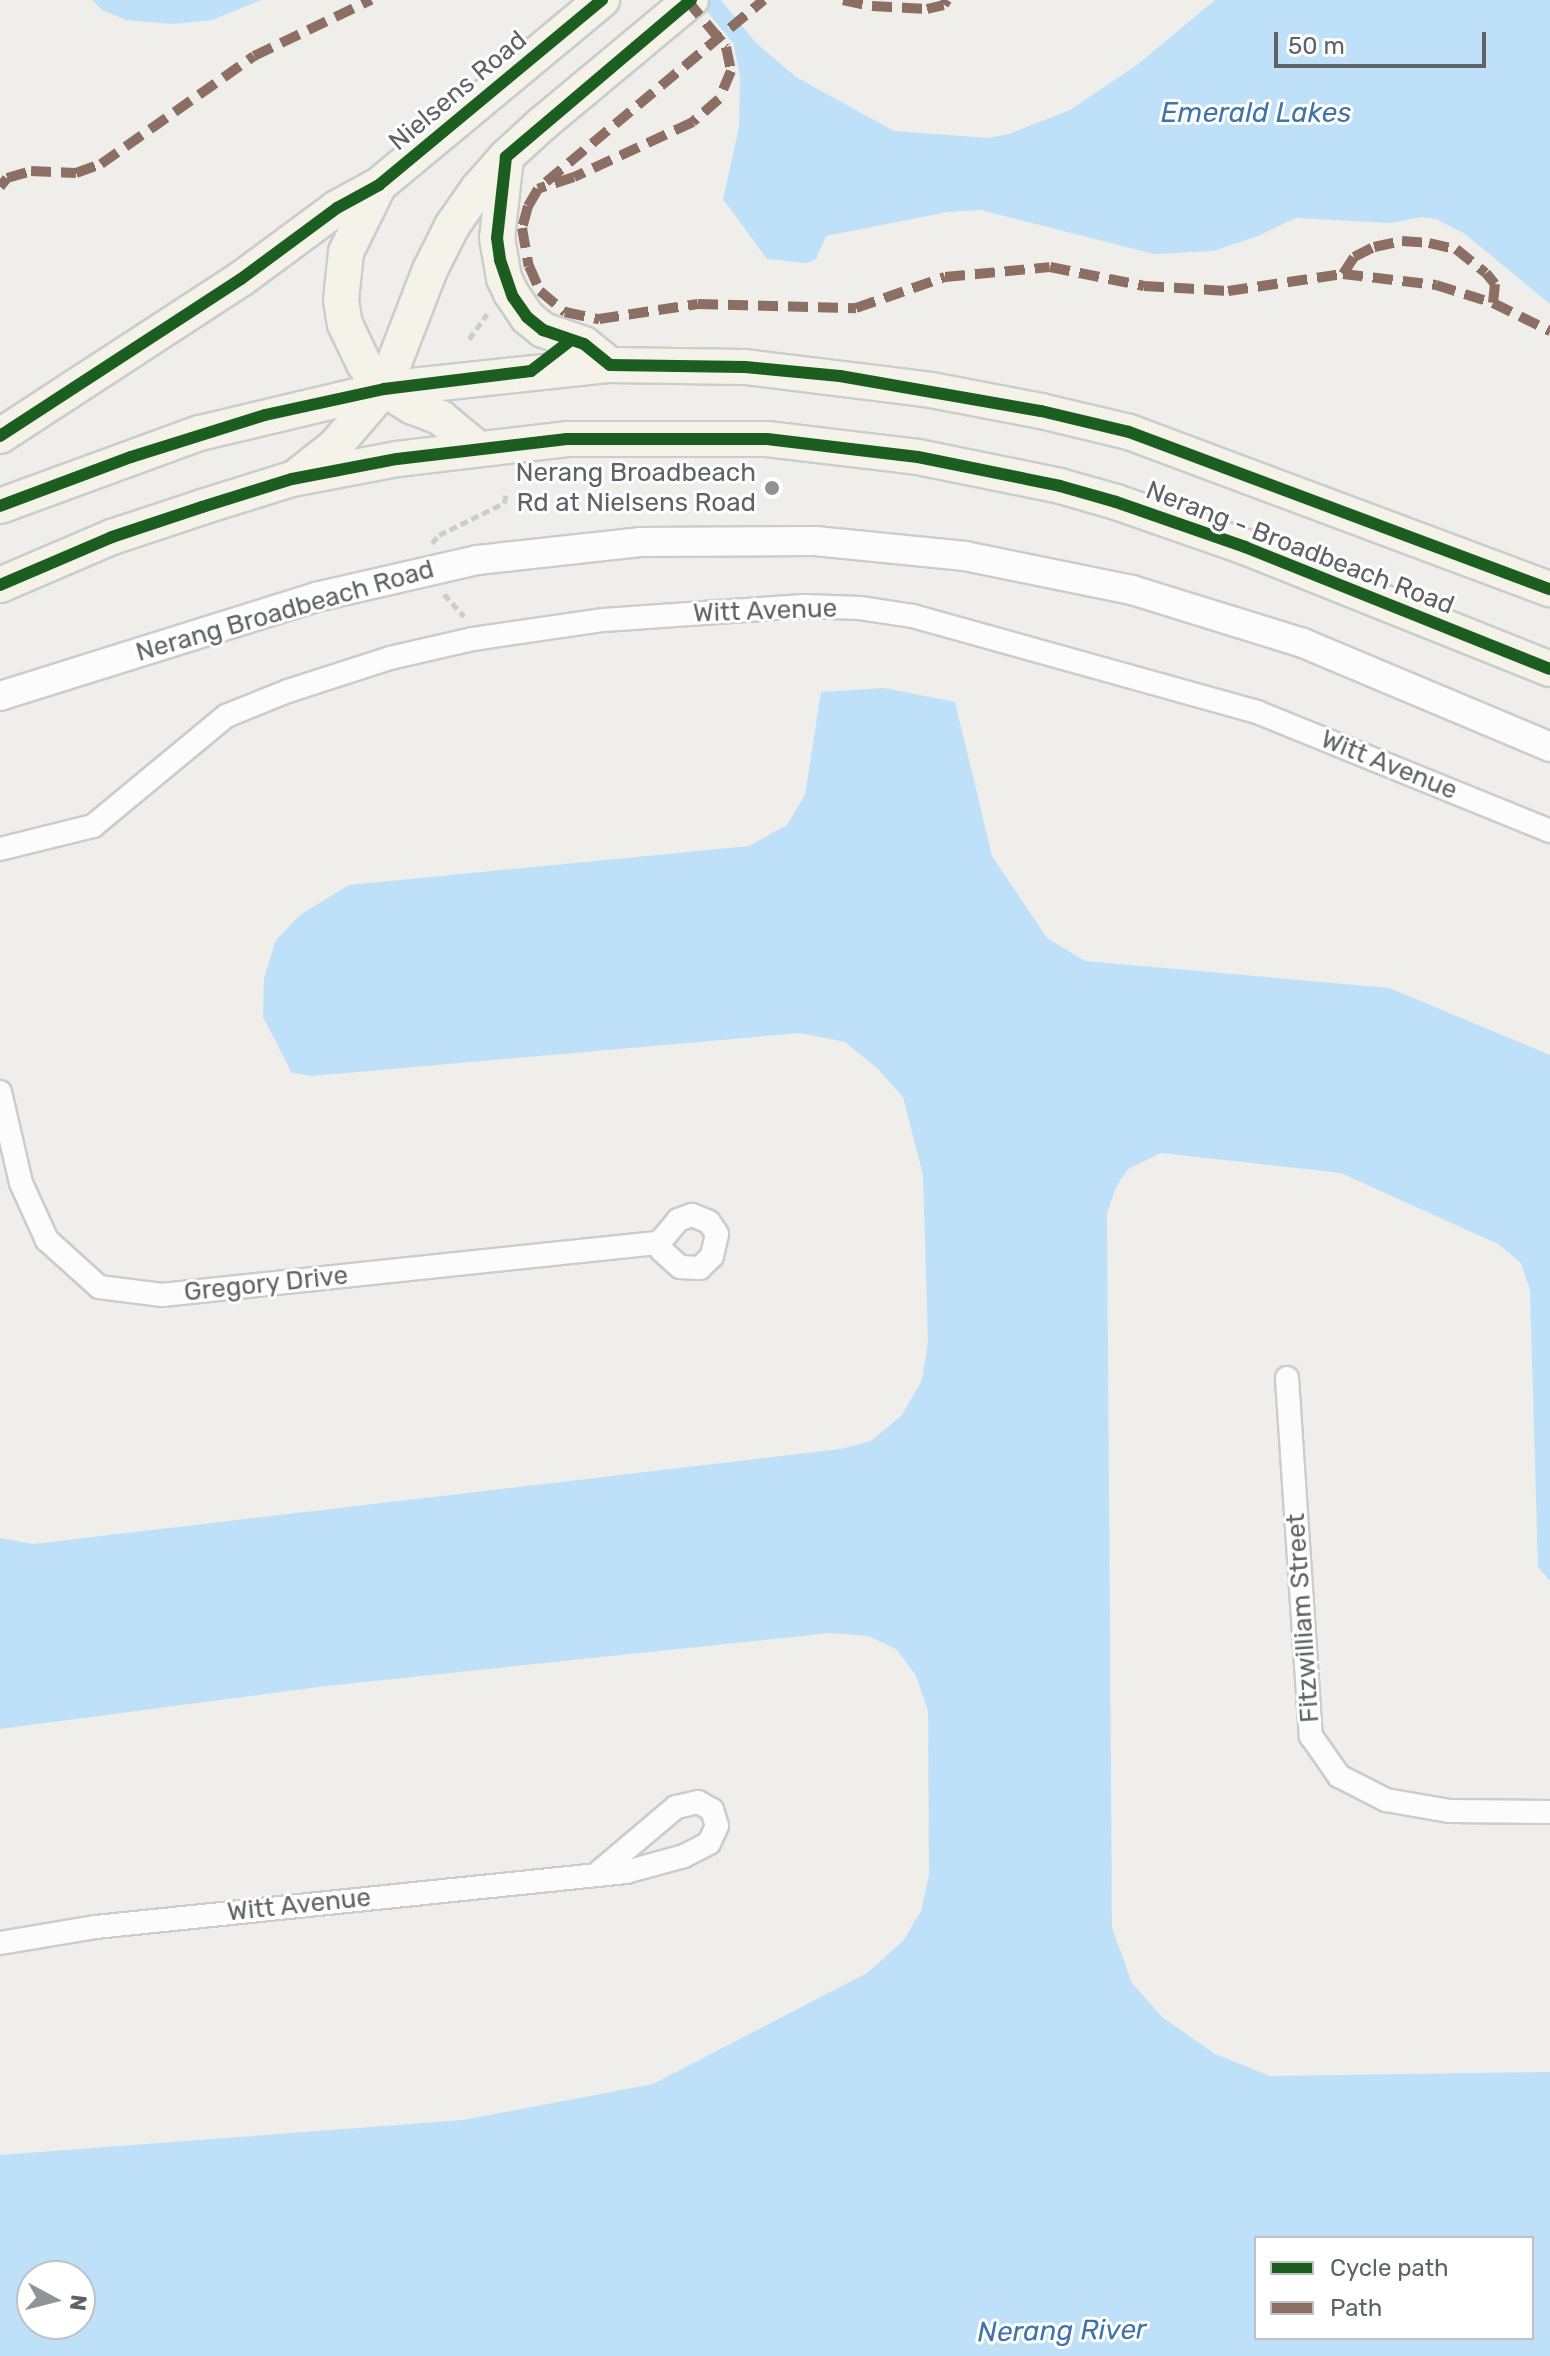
<!DOCTYPE html>
<style>
body{margin:0}
#map{position:relative;width:1550px;height:2356px;overflow:hidden;background:#efeeea;font-family:Rubik,sans-serif}
div>[style]{position:absolute}
.water>*{inset:0;background:#bfe0f9}
.path>*{height:5px;margin-top:-2.5px;transform-origin:0;background:repeating-linear-gradient(90deg,#cacfcc 0 8px,transparent 0 12px)}
.roads{filter:drop-shadow(2px 0 #cbcccc) drop-shadow(-2px 0 #cbcccc) drop-shadow(0 2px #cbcccc) drop-shadow(0 -2px #cbcccc)}
.minor>*{height:22px;margin:-11px;padding:0 11px;transform-origin:11px;border-radius:11px;background:#fdfcfc}
.tertiary>*{height:28px;margin:-14px;padding:0 14px;transform-origin:14px;border-radius:14px;background:#fdfcfc}
.primary>*{height:34px;margin:-17px;padding:0 17px;transform-origin:17px;border-radius:17px;background:#f4f2e9}
.quiet>*{height:10px;margin-top:-5px;transform-origin:0;background:repeating-linear-gradient(90deg,#8d6e63 0 20px,transparent 0 30px)}
.cycleway>*{height:12px;margin:-6px;padding:0 6px;transform-origin:6px;border-radius:6px;background:#1b5e20}
.dots>*{width:22px;height:22px;translate:-50% -50%;box-sizing:border-box;border:4px solid #fff;border-radius:50%}
span{translate:-50% -50%;white-space:nowrap;text-align:center;line-height:1.15;-webkit-text-stroke:6px #fff;paint-order:stroke}
.street-label{font-size:26px;color:#5f6368}
.poi-label{font-size:26px;color:#5f6368}
.right{translate:-100% -50%;text-align:right}
.water-label{font-size:28px;color:#4174aa;font-style:italic}
.legend{position:absolute;left:1254px;top:2236px;width:280px;height:104px;box-sizing:border-box;background:#fff;border:2px solid #bfc1c3;margin:0;padding:10px 14px;list-style:none;font-size:24px;color:#5f6368}
.legend li{display:flex;align-items:center;gap:16px;height:40px}
.legend b{width:40px;border:2px solid #bfc1c3}
.north{position:absolute;left:16px;top:2260px;width:80px;height:80px;box-sizing:border-box;background:#fff;border:2px solid #bfc1c3;border-radius:50%;rotate:97deg;font-size:22px;font-weight:700;line-height:32px;text-align:center;color:#5f6368}
.north::after{content:'';display:block;margin:auto;width:28px;height:36px;background:#919496;clip-path:polygon(50% 0,100% 100%,50% 72%,0 100%)}
.scale{position:absolute;left:1274px;top:32px;width:212px;height:36px;box-sizing:border-box;border:4px solid #5f6368;border-top:0;padding-left:10px;font-size:24px;line-height:28px;white-space:nowrap;color:#5f6368;-webkit-text-stroke:6px #fff;paint-order:stroke}
</style>
<div id="map">
<div class="water">
<i style="clip-path:polygon(92px 0,261px 0,212px 20px,173px 24px,126px 20px,102px 10px)"></i>
<i style="clip-path:polygon(698px 0,721px 0,756px 43px,796px 77px,894px 131px,988px 138px,1009px 134px,1070px 110px,1137px 65px,1215px 0,1550px 0,1550px 304px,1465px 234px,1436px 219px,1421px 217px,1391px 223px,1296px 218px,1258px 236px,1213px 251px,1154px 254px,981px 210px,948px 212px,826px 236px,816px 259px,807px 263px,767px 259px,723px 199px,739px 128px,740px 76px,733px 43px)"></i>
<i style="clip-path:polygon(evenodd,884px 688px,955px 702px,992px 856px,1047px 938px,1085px 961px,1389px 988px,1550px 1055px,1550px 1581px,1538px 1567px,1530px 1290px,1521px 1263px,1498px 1244px,1341px 1173px,1161px 1153px,1128px 1169px,1116px 1187px,1107px 1213px,1112px 1928px,1132px 1983px,1162px 2017px,1215px 2054px,1270px 2076px,1550px 2072px,1550px 2356px,0 2356px,0 2155px,463px 2120px,653px 2084px,867px 1973px,904px 1940px,921px 1911px,929px 1875px,928px 1710px,915px 1674px,896px 1649px,868px 1636px,830px 1633px,326px 1686px,0 1729px,0 1538px,33px 1544px,841px 1449px,871px 1441px,902px 1415px,922px 1380px,928px 1341px,923px 1175px,903px 1097px,877px 1068px,845px 1042px,800px 1033px,312px 1076px,292px 1073px,263px 1017px,264px 978px,276px 940px,300px 915px,349px 885px,749px 846px,787px 825px,805px 795px,821px 692px,884px 688px,1532px 2238px,1532px 2338px,1256px 2338px,1256px 2238px,1532px 2238px,884px 688px,80px 2276px,80px 2324px,32px 2324px,32px 2276px,80px 2276px)"></i>
</div>
<div class="path">
<i style="left:469px;top:339px;width:31px;rotate:-54deg"></i>
<i style="left:432px;top:543px;width:11px;rotate:-49deg"></i>
<i style="left:439px;top:535px;width:72px;rotate:-26.2deg"></i>
<i style="left:504px;top:503px;width:12px;rotate:-76deg"></i>
<i style="left:444px;top:594px;width:30px;rotate:48deg"></i>
</div>
<div class="roads">
<div class="minor">
<i style="left:0;top:849px;width:96px;rotate:-13.9deg"></i>
<i style="left:93px;top:826px;width:173px;rotate:-39.6deg"></i>
<i style="left:226px;top:716px;width:67px;rotate:-22deg"></i>
<i style="left:288px;top:691px;width:107px;rotate:-17.9deg"></i>
<i style="left:390px;top:658px;width:85px;rotate:-12.9deg"></i>
<i style="left:473px;top:639px;width:132px;rotate:-8.3deg"></i>
<i style="left:604px;top:620px;width:200px;rotate:-4deg"></i>
<i style="left:804px;top:606px;width:56px;rotate:2deg"></i>
<i style="left:860px;top:608px;width:54px;rotate:8.6deg"></i>
<i style="left:913px;top:616px;width:357px;rotate:15.6deg"></i>
<i style="left:1257px;top:712px;width:316px;rotate:22.1deg"></i>
<i style="left:0;top:1092px;width:93px;rotate:77deg"></i>
<i style="left:21px;top:1183px;width:63px;rotate:65.5deg"></i>
<i style="left:47px;top:1240px;width:70px;rotate:42.1deg"></i>
<i style="left:99px;top:1287px;width:64px;rotate:7.2deg"></i>
<i style="left:162px;top:1295px;width:500px;rotate:-6deg"></i>
<i style="left:692px;top:1215px;width:18px;rotate:22deg"></i>
<i style="left:709px;top:1222px;width:14px;rotate:56deg"></i>
<i style="left:717px;top:1234px;width:23px;rotate:103deg"></i>
<i style="left:712px;top:1256px;width:17px;rotate:135deg"></i>
<i style="left:700px;top:1268px;width:20px;rotate:-177deg"></i>
<i style="left:680px;top:1267px;width:24px;rotate:-138deg"></i>
<i style="left:662px;top:1251px;width:9px;rotate:-111deg"></i>
<i style="left:659px;top:1243px;width:30px;rotate:-50deg"></i>
<i style="left:678px;top:1220px;width:15px;rotate:-20deg"></i>
<i style="left:1287px;top:1378px;width:359px;rotate:86.2deg"></i>
<i style="left:1311px;top:1736px;width:49px;rotate:55deg"></i>
<i style="left:1339px;top:1776px;width:53px;rotate:27.1deg"></i>
<i style="left:1386px;top:1800px;width:65px;rotate:9.8deg"></i>
<i style="left:1450px;top:1811px;width:100px;rotate:0.6deg"></i>
<i style="left:0;top:1943px;width:97px;rotate:-9.5deg"></i>
<i style="left:96px;top:1927px;width:533px;rotate:-5.92deg"></i>
<i style="left:626px;top:1872px;width:60px;rotate:-15.4deg"></i>
<i style="left:684px;top:1856px;width:28px;rotate:-27deg"></i>
<i style="left:709px;top:1843px;width:19px;rotate:-65deg"></i>
<i style="left:717px;top:1826px;width:17px;rotate:-107deg"></i>
<i style="left:712px;top:1810px;width:16px;rotate:-150deg"></i>
<i style="left:698px;top:1802px;width:23px;rotate:167deg"></i>
<i style="left:676px;top:1807px;width:101px;rotate:139.8deg"></i>
</div>
<div class="tertiary">
<i style="left:0;top:696px;width:331px;rotate:-17.4deg"></i>
<i style="left:316px;top:597px;width:166px;rotate:-12.9deg"></i>
<i style="left:478px;top:560px;width:163px;rotate:-6.3deg"></i>
<i style="left:640px;top:542px;width:175px;rotate:-0.3deg"></i>
<i style="left:815px;top:541px;width:151px;rotate:5.7deg"></i>
<i style="left:965px;top:556px;width:170px;rotate:11.5deg"></i>
<i style="left:1132px;top:590px;width:179px;rotate:17.2deg"></i>
<i style="left:1303px;top:643px;width:268px;rotate:22.8deg"></i>
</div>
<div class="primary">
<i style="left:506px;top:157px;width:81px;rotate:96.3deg"></i>
<i style="left:497px;top:238px;width:41px;rotate:80.1deg"></i>
<i style="left:504px;top:278px;width:17px;rotate:65deg"></i>
<i style="left:511px;top:293px;width:29px;rotate:56deg"></i>
<i style="left:527px;top:317px;width:21px;rotate:39deg"></i>
<i style="left:543px;top:330px;width:43px;rotate:18.9deg"></i>
<i style="left:584px;top:344px;width:33px;rotate:39deg"></i>
<i style="left:379px;top:185px;width:75px;rotate:116.2deg"></i>
<i style="left:346px;top:252px;width:48px;rotate:95.9deg"></i>
<i style="left:341px;top:300px;width:24px;rotate:81deg"></i>
<i style="left:345px;top:324px;width:44px;rotate:64.6deg"></i>
<i style="left:364px;top:364px;width:32px;rotate:51deg"></i>
<i style="left:384px;top:389px;width:34px;rotate:32deg"></i>
<i style="left:413px;top:407px;width:30px;rotate:21deg"></i>
<i style="left:441px;top:418px;width:47px;rotate:39.8deg"></i>
<i style="left:0;top:436px;width:288px;rotate:-33.1deg"></i>
<i style="left:241px;top:279px;width:119px;rotate:-36.5deg"></i>
<i style="left:337px;top:208px;width:48px;rotate:-28.7deg"></i>
<i style="left:379px;top:185px;width:290px;rotate:-39.7deg"></i>
<i style="left:297px;top:476px;width:48px;rotate:-38.3deg"></i>
<i style="left:335px;top:446px;width:75px;rotate:-49.3deg"></i>
<i style="left:384px;top:389px;width:128px;rotate:-68.9deg"></i>
<i style="left:430px;top:270px;width:49px;rotate:-63.4deg"></i>
<i style="left:452px;top:226px;width:44px;rotate:-55.2deg"></i>
<i style="left:477px;top:190px;width:44px;rotate:-48.7deg"></i>
<i style="left:506px;top:157px;width:49px;rotate:-42.5deg"></i>
<i style="left:542px;top:124px;width:194px;rotate:-39.8deg"></i>
<i style="left:0;top:506px;width:213px;rotate:-20.1deg"></i>
<i style="left:200px;top:433px;width:189px;rotate:-13.4deg"></i>
<i style="left:384px;top:389px;width:227px;rotate:-6.1deg"></i>
<i style="left:610px;top:365px;width:135px;rotate:0.8deg"></i>
<i style="left:745px;top:367px;width:187px;rotate:7deg"></i>
<i style="left:931px;top:390px;width:112px;rotate:10.8deg"></i>
<i style="left:1041px;top:411px;width:90px;rotate:13.4deg"></i>
<i style="left:1129px;top:432px;width:449px;rotate:20.5deg"></i>
<i style="left:0;top:585px;width:122px;rotate:-23.2deg"></i>
<i style="left:112px;top:537px;width:95px;rotate:-18.4deg"></i>
<i style="left:202px;top:507px;width:94px;rotate:-17.3deg"></i>
<i style="left:292px;top:479px;width:107px;rotate:-10.8deg"></i>
<i style="left:397px;top:459px;width:171px;rotate:-6.7deg"></i>
<i style="left:567px;top:439px;width:200px"></i>
<i style="left:767px;top:439px;width:152px;rotate:6.8deg"></i>
<i style="left:918px;top:457px;width:145px;rotate:11.5deg"></i>
<i style="left:1060px;top:486px;width:58px;rotate:15.9deg"></i>
<i style="left:1116px;top:502px;width:137px;rotate:19.2deg"></i>
<i style="left:1245px;top:547px;width:328px;rotate:21.8deg"></i>
</div>
</div>
<div class="quiet">
<i style="left:687px;top:0;width:61px;rotate:50.3deg"></i>
<i style="left:726px;top:47px;width:25px;rotate:78deg"></i>
<i style="left:731px;top:71px;width:30px;rotate:113deg"></i>
<i style="left:719px;top:99px;width:35px;rotate:139deg"></i>
<i style="left:693px;top:122px;width:131px;rotate:155.2deg"></i>
<i style="left:574px;top:177px;width:38px;rotate:162deg"></i>
<i style="left:538px;top:189px;width:20px;rotate:120deg"></i>
<i style="left:528px;top:206px;width:23px;rotate:105deg"></i>
<i style="left:522px;top:228px;width:39px;rotate:80deg"></i>
<i style="left:529px;top:266px;width:27px;rotate:66deg"></i>
<i style="left:540px;top:291px;width:33px;rotate:40deg"></i>
<i style="left:565px;top:312px;width:35px;rotate:12deg"></i>
<i style="left:599px;top:319px;width:100px;rotate:-8.6deg"></i>
<i style="left:698px;top:304px;width:158px;rotate:1.5deg"></i>
<i style="left:856px;top:308px;width:94px;rotate:-19.2deg"></i>
<i style="left:945px;top:277px;width:105px;rotate:-5.4deg"></i>
<i style="left:1050px;top:267px;width:96px;rotate:11.4deg"></i>
<i style="left:1144px;top:286px;width:84px;rotate:3.4deg"></i>
<i style="left:1228px;top:291px;width:116px;rotate:-8.4deg"></i>
<i style="left:1343px;top:274px;width:94px;rotate:6.7deg"></i>
<i style="left:1436px;top:285px;width:60px;rotate:17.5deg"></i>
<i style="left:1493px;top:303px;width:64px;rotate:26.2deg"></i>
<i style="left:843px;top:0;width:30px;rotate:12deg"></i>
<i style="left:872px;top:6px;width:55px;rotate:3.1deg"></i>
<i style="left:927px;top:9px;width:17px;rotate:-13deg"></i>
<i style="left:944px;top:5px;width:6px;rotate:-59deg"></i>
<i style="left:546px;top:182px;width:284px;rotate:-39.9deg"></i>
<i style="left:0;top:187px;width:11px;rotate:-52deg"></i>
<i style="left:7px;top:178px;width:25px;rotate:-16deg"></i>
<i style="left:31px;top:171px;width:45px;rotate:2.5deg"></i>
<i style="left:76px;top:173px;width:27px;rotate:-20deg"></i>
<i style="left:101px;top:164px;width:187px;rotate:-35.2deg"></i>
<i style="left:254px;top:56px;width:130px;rotate:-25.6deg"></i>
<i style="left:1343px;top:274px;width:20px;rotate:-57deg"></i>
<i style="left:1354px;top:257px;width:22px;rotate:-27deg"></i>
<i style="left:1374px;top:247px;width:29px;rotate:-12deg"></i>
<i style="left:1402px;top:241px;width:27px;rotate:4deg"></i>
<i style="left:1429px;top:243px;width:28px;rotate:13deg"></i>
<i style="left:1456px;top:249px;width:38px;rotate:39deg"></i>
<i style="left:1486px;top:273px;width:14px;rotate:51deg"></i>
<i style="left:1495px;top:284px;width:19px;rotate:96deg"></i>
</div>
<div class="cycleway">
<i style="left:691px;top:0;width:243px;rotate:139.7deg"></i>
<i style="left:506px;top:157px;width:81px;rotate:96.3deg"></i>
<i style="left:497px;top:238px;width:22px;rotate:82deg"></i>
<i style="left:500px;top:260px;width:39px;rotate:71deg"></i>
<i style="left:513px;top:297px;width:24px;rotate:55deg"></i>
<i style="left:527px;top:317px;width:21px;rotate:39deg"></i>
<i style="left:543px;top:330px;width:43px;rotate:18.9deg"></i>
<i style="left:584px;top:344px;width:33px;rotate:39deg"></i>
<i style="left:610px;top:365px;width:135px;rotate:0.8deg"></i>
<i style="left:745px;top:367px;width:95px;rotate:5.4deg"></i>
<i style="left:840px;top:376px;width:204px;rotate:9.9deg"></i>
<i style="left:1041px;top:411px;width:90px;rotate:13.4deg"></i>
<i style="left:1129px;top:432px;width:449px;rotate:20.5deg"></i>
<i style="left:0;top:436px;width:288px;rotate:-33.1deg"></i>
<i style="left:241px;top:279px;width:119px;rotate:-36.5deg"></i>
<i style="left:337px;top:208px;width:48px;rotate:-28.7deg"></i>
<i style="left:379px;top:185px;width:290px;rotate:-39.7deg"></i>
<i style="left:0;top:506px;width:140px;rotate:-20.5deg"></i>
<i style="left:131px;top:457px;width:140px;rotate:-17.4deg"></i>
<i style="left:265px;top:415px;width:122px;rotate:-12.3deg"></i>
<i style="left:384px;top:389px;width:148px;rotate:-7deg"></i>
<i style="left:531px;top:371px;width:49px;rotate:-37.6deg"></i>
<i style="left:0;top:585px;width:122px;rotate:-23.2deg"></i>
<i style="left:112px;top:537px;width:95px;rotate:-18.4deg"></i>
<i style="left:202px;top:507px;width:94px;rotate:-17.3deg"></i>
<i style="left:292px;top:479px;width:107px;rotate:-10.8deg"></i>
<i style="left:397px;top:459px;width:171px;rotate:-6.7deg"></i>
<i style="left:567px;top:439px;width:200px"></i>
<i style="left:767px;top:439px;width:152px;rotate:6.8deg"></i>
<i style="left:918px;top:457px;width:145px;rotate:11.5deg"></i>
<i style="left:1060px;top:486px;width:58px;rotate:15.9deg"></i>
<i style="left:1116px;top:502px;width:137px;rotate:19.2deg"></i>
<i style="left:1245px;top:547px;width:328px;rotate:21.8deg"></i>
</div>
<div class="dots">
<i style="left:772px;top:488px;background:#919496"></i>
</div>
<div class="street-label">
<span style="left:458px;top:91px;rotate:-40deg">Nielsens Road</span>
<span style="left:1300px;top:548px;rotate:21deg">Nerang - Broadbeach Road</span>
<span style="left:285px;top:611px;rotate:-16deg">Nerang Broadbeach Road</span>
<span style="left:765px;top:611px;rotate:-2deg">Witt Avenue</span>
<span style="left:1389px;top:765px;rotate:22deg">Witt Avenue</span>
<span style="left:266px;top:1284px;rotate:-6deg">Gregory Drive</span>
<span style="left:1303px;top:1618px;rotate:-94deg">Fitzwilliam Street</span>
<span style="left:299px;top:1905px;rotate:-6deg">Witt Avenue</span>
</div>
<div class="poi-label">
<span class="right" style="left:756px;top:488px">Nerang Broadbeach<br>Rd at Nielsens Road</span>
</div>
<div class="water-label">
<span style="left:1256px;top:113px">Emerald Lakes</span>
<span style="left:1062px;top:2331px;rotate:-1deg">Nerang River</span>
</div>
<ul class="legend">
<li><b style="height:10px;background:#1b5e20"></b>Cycle path</li>
<li><b style="height:10px;background:#8d6e63"></b>Path</li>
</ul>
<div class="north">N</div>
<div class="scale">50 m</div>
</div>
